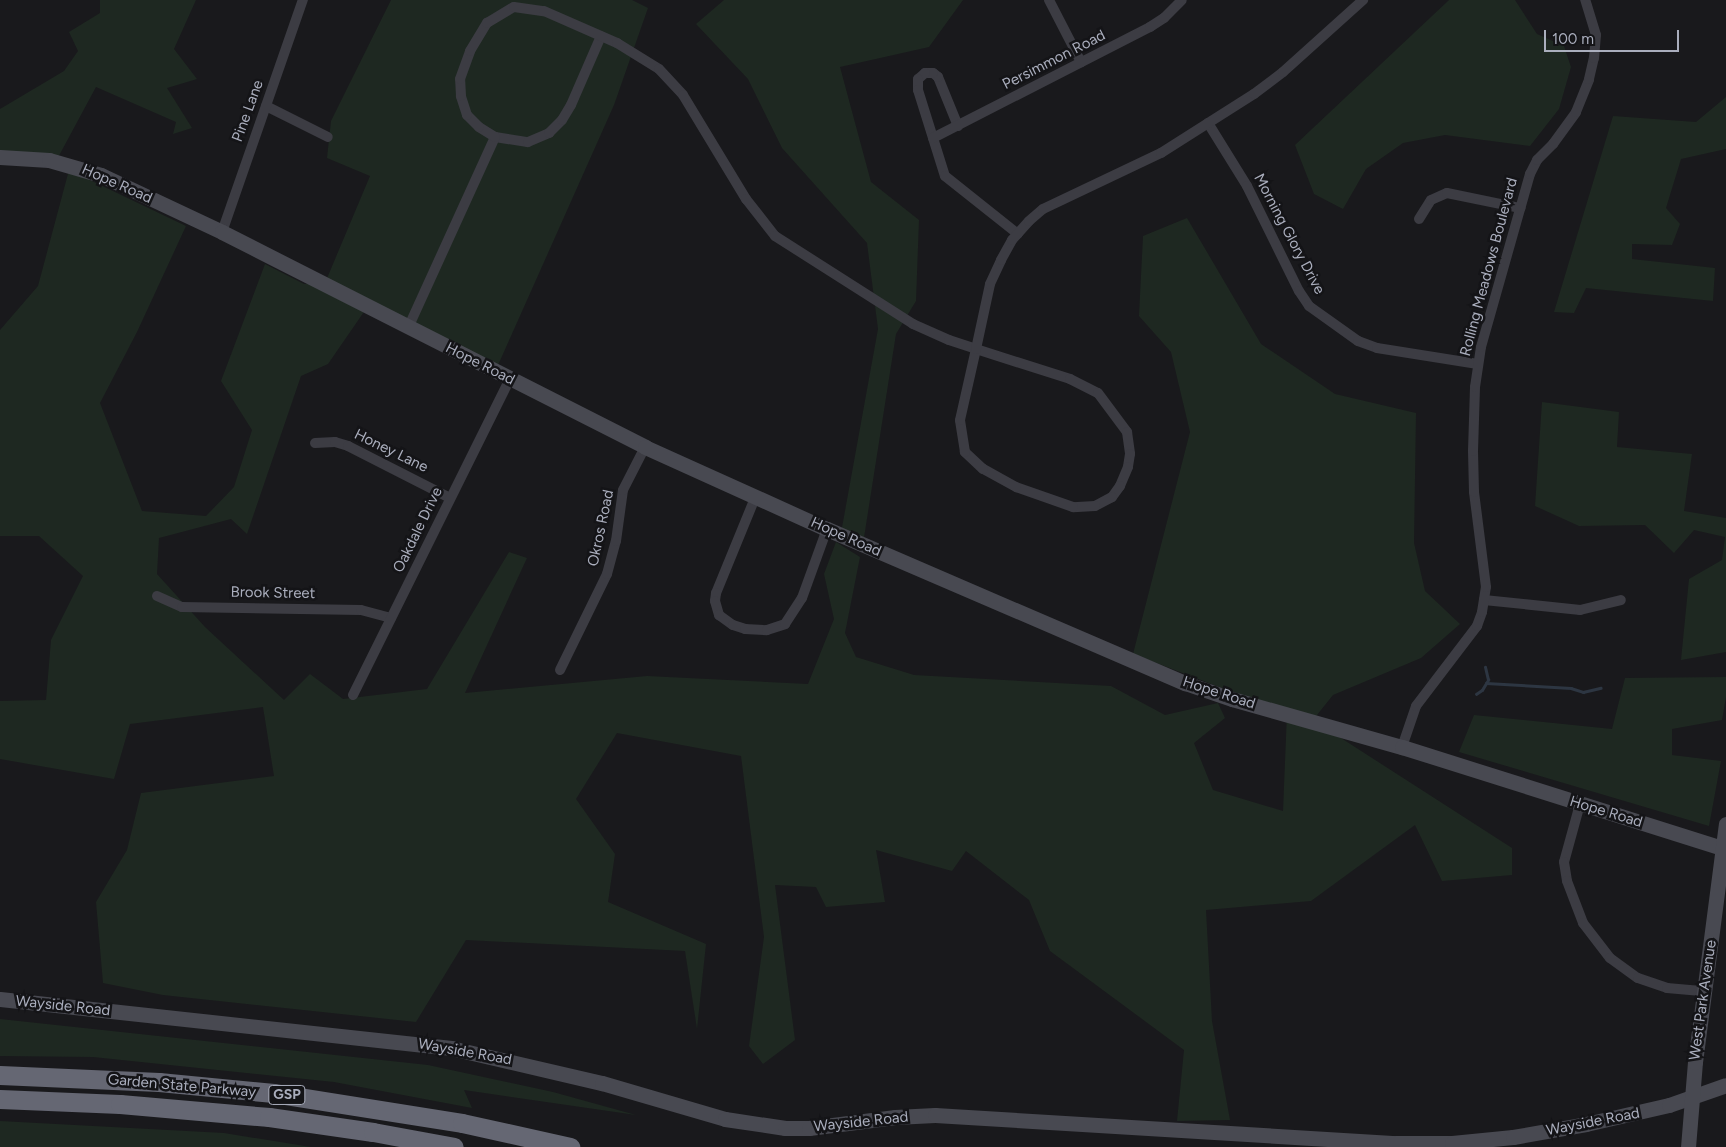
<!DOCTYPE html>
<style>
body{margin:0}
#map{position:relative;width:1726px;height:1147px;overflow:hidden;background:#19191c;font-family:Figtree,sans-serif}
div>[style]{position:absolute}
.green>*{inset:0;background:#1e2821}
.stream>*{height:2.5px;margin:-1.25px;padding:0 1.25px;transform-origin:1.25px;border-radius:1.25px;background:#2d3642}
.street>*{height:10px;margin:-5px;padding:0 5px;transform-origin:5px;border-radius:5px;background:#3c3c43}
.secondary>*{height:15px;margin:-7.5px;padding:0 7.5px;transform-origin:7.5px;border-radius:7.5px;background:#484951}
.highway>*{height:19px;margin:-9.5px;padding:0 9.5px;transform-origin:9.5px;border-radius:9.5px;background:#656773}
span{translate:-50% -50%;white-space:nowrap;text-align:center;line-height:1.15;-webkit-text-stroke:5px #141417;paint-order:stroke}
.shield-label span{padding:1px 4px;background:#141417;border:1px solid;border-radius:4px;-webkit-text-stroke-width:0}
.shield-label{font-size:14px;color:#aaaebd;font-weight:700}
.street-label{font-size:15px;color:#aaaebd}
.scale{position:absolute;left:1544px;top:30px;width:135px;height:22px;box-sizing:border-box;border:2px solid #aaaebd;border-top:0;padding-left:6px;font-size:15px;line-height:18px;white-space:nowrap;color:#aaaebd;-webkit-text-stroke:4px #141417;paint-order:stroke}
</style>
<div id="map">
<div class="green">
<i style="clip-path:polygon(100px 0,196px 0,174px 49px,197px 79px,167px 88px,192px 128px,173px 134px,176px 122px,96px 87px,54px 165px,0 155px,0 109px,64px 71px,78px 51px,69px 32px,100px 13px)"></i>
<i style="clip-path:polygon(391px 0,632px 0,648px 8px,614px 105px,495px 372px,368px 306px,328px 364px,301px 376px,247px 534px,231px 519px,159px 538px,157px 574px,205px 627px,284px 700px,310px 674px,343px 699px,427px 689px,509px 552px,527px 558px,465px 693px,647px 676px,808px 684px,834px 619px,824px 574px,836px 542px,860px 557px,845px 633px,856px 657px,914px 675px,1111px 686px,1165px 715px,1218px 703px,1225px 718px,1194px 743px,1213px 790px,1283px 811px,1287px 713px,1133px 654px,1190px 432px,1171px 352px,1139px 316px,1143px 236px,1187px 218px,1261px 344px,1335px 394px,1416px 413px,1414px 543px,1425px 591px,1460px 624px,1421px 658px,1333px 695px,1313px 720px,1512px 848px,1512px 875px,1442px 881px,1415px 825px,1311px 901px,1206px 910px,1212px 1021px,1230px 1120px,1177px 1121px,1184px 1050px,1050px 951px,1029px 900px,966px 851px,952px 871px,876px 850px,885px 902px,826px 907px,816px 887px,775px 885px,795px 1040px,763px 1064px,749px 1046px,764px 937px,741px 756px,617px 733px,576px 799px,615px 854px,608px 902px,706px 944px,697px 1029px,685px 951px,466px 940px,416px 1022px,163px 995px,103px 983px,96px 902px,127px 850px,141px 793px,274px 776px,263px 707px,130px 724px,114px 779px,0 759px,0 701px,46px 700px,51px 640px,83px 576px,39px 536px,0 536px,0 330px,38px 286px,69px 170px,186px 226px,137px 332px,100px 403px,142px 511px,206px 516px,234px 487px,252px 430px,221px 381px,265px 264px,304px 284px,325px 283px,370px 176px,327px 158px,331px 121px)"></i>
<i style="clip-path:polygon(724px 0,963px 0,929px 47px,840px 67px,871px 182px,919px 220px,916px 301px,896px 334px,863px 544px,841px 533px,878px 329px,867px 243px,782px 148px,748px 79px,696px 24px)"></i>
<i style="clip-path:polygon(1449px 0,1515px 0,1537px 34px,1564px 46px,1571px 67px,1559px 109px,1530px 146px,1445px 135px,1403px 143px,1366px 169px,1343px 209px,1314px 194px,1295px 145px)"></i>
<i style="clip-path:polygon(1726px 97px,1726px 149px,1681px 159px,1666px 208px,1680px 224px,1672px 245px,1632px 244px,1632px 259px,1715px 268px,1713px 301px,1586px 288px,1574px 313px,1554px 312px,1613px 116px,1696px 122px)"></i>
<i style="clip-path:polygon(1542px 402px,1619px 412px,1617px 447px,1692px 454px,1684px 511px,1726px 518px,1726px 652px,1681px 660px,1689px 579px,1722px 560px,1725px 537px,1694px 530px,1674px 553px,1645px 525px,1579px 526px,1535px 506px)"></i>
<i style="clip-path:polygon(1726px 677px,1726px 697px,1722px 720px,1672px 729px,1672px 755px,1721px 761px,1709px 826px,1459px 752px,1474px 715px,1612px 729px,1625px 678px)"></i>
<i style="clip-path:polygon(0 1019px,428px 1065px,553px 1092px,636px 1115px,464px 1090px,472px 1108px,334px 1082px,93px 1057px,0 1056px)"></i>
<i style="clip-path:polygon(0 1121px,224px 1133px,311px 1147px,0 1147px)"></i>
</div>
<div class="stream">
<i style="left:1486px;top:683px;width:85px;rotate:3.4deg"></i>
<i style="left:1571px;top:688px;width:13px;rotate:18deg"></i>
<i style="left:1583px;top:692px;width:18px;rotate:-13deg"></i>
<i style="left:1476px;top:694px;width:7px;rotate:-34deg"></i>
<i style="left:1482px;top:690px;width:12px;rotate:-59deg"></i>
<i style="left:1488px;top:680px;width:13px;rotate:-103deg"></i>
</div>
<div class="street">
<i style="left:1049px;top:0;width:70px;rotate:62.7deg"></i>
<i style="left:266px;top:106px;width:69px;rotate:26.6deg"></i>
<i style="left:1208px;top:123px;width:74px;rotate:58.2deg"></i>
<i style="left:1247px;top:186px;width:117px;rotate:63.7deg"></i>
<i style="left:1299px;top:291px;width:18px;rotate:56deg"></i>
<i style="left:1309px;top:306px;width:60px;rotate:35.5deg"></i>
<i style="left:1358px;top:341px;width:20px;rotate:20deg"></i>
<i style="left:1377px;top:348px;width:102px;rotate:9deg"></i>
<i style="left:958px;top:126px;width:53px;rotate:-112.2deg"></i>
<i style="left:938px;top:77px;width:6px;rotate:-141deg"></i>
<i style="left:933px;top:73px;width:8px;rotate:180deg"></i>
<i style="left:925px;top:73px;width:9px;rotate:139deg"></i>
<i style="left:918px;top:79px;width:11px;rotate:90deg"></i>
<i style="left:918px;top:90px;width:90px;rotate:72.6deg"></i>
<i style="left:945px;top:176px;width:93px;rotate:38.5deg"></i>
<i style="left:495px;top:137px;width:33px;rotate:9deg"></i>
<i style="left:528px;top:142px;width:23px;rotate:-23deg"></i>
<i style="left:549px;top:133px;width:18px;rotate:-45deg"></i>
<i style="left:562px;top:120px;width:17px;rotate:-59deg"></i>
<i style="left:571px;top:105px;width:75px;rotate:-66.5deg"></i>
<i style="left:933px;top:138px;width:244px;rotate:-27.1deg"></i>
<i style="left:1150px;top:27px;width:17px;rotate:-33deg"></i>
<i style="left:1164px;top:18px;width:25px;rotate:-45deg"></i>
<i style="left:1419px;top:219px;width:22px;rotate:-58deg"></i>
<i style="left:1431px;top:200px;width:17px;rotate:-24deg"></i>
<i style="left:1447px;top:193px;width:75px;rotate:11.6deg"></i>
<i style="left:222px;top:232px;width:246px;rotate:-70.8deg"></i>
<i style="left:408px;top:328px;width:210px;rotate:-65.5deg"></i>
<i style="left:495px;top:137px;width:19px;rotate:-148deg"></i>
<i style="left:479px;top:127px;width:17px;rotate:-135deg"></i>
<i style="left:467px;top:115px;width:20px;rotate:-108deg"></i>
<i style="left:461px;top:96px;width:17px;rotate:-93deg"></i>
<i style="left:460px;top:79px;width:30px;rotate:-70deg"></i>
<i style="left:470px;top:51px;width:33px;rotate:-59deg"></i>
<i style="left:487px;top:23px;width:31px;rotate:-31deg"></i>
<i style="left:514px;top:7px;width:30px;rotate:8deg"></i>
<i style="left:544px;top:11px;width:80px;rotate:23.7deg"></i>
<i style="left:617px;top:43px;width:49px;rotate:31.8deg"></i>
<i style="left:659px;top:69px;width:35px;rotate:47deg"></i>
<i style="left:683px;top:95px;width:122px;rotate:58.8deg"></i>
<i style="left:746px;top:199px;width:47px;rotate:51.9deg"></i>
<i style="left:775px;top:236px;width:164px;rotate:32.5deg"></i>
<i style="left:913px;top:324px;width:39px;rotate:24deg"></i>
<i style="left:949px;top:340px;width:28px;rotate:18deg"></i>
<i style="left:976px;top:349px;width:99px;rotate:17.7deg"></i>
<i style="left:1070px;top:379px;width:31px;rotate:27deg"></i>
<i style="left:1098px;top:393px;width:49px;rotate:53.4deg"></i>
<i style="left:1127px;top:432px;width:22px;rotate:82deg"></i>
<i style="left:1130px;top:454px;width:13px;rotate:99deg"></i>
<i style="left:1128px;top:467px;width:21px;rotate:113deg"></i>
<i style="left:1120px;top:486px;width:14px;rotate:126deg"></i>
<i style="left:1112px;top:497px;width:19px;rotate:152deg"></i>
<i style="left:1095px;top:506px;width:22px;rotate:177deg"></i>
<i style="left:1073px;top:507px;width:60px;rotate:-160.7deg"></i>
<i style="left:1016px;top:487px;width:38px;rotate:-151deg"></i>
<i style="left:983px;top:469px;width:25px;rotate:-137deg"></i>
<i style="left:965px;top:452px;width:32px;rotate:-99deg"></i>
<i style="left:960px;top:420px;width:73px;rotate:-77.3deg"></i>
<i style="left:976px;top:349px;width:66px;rotate:-77.8deg"></i>
<i style="left:990px;top:284px;width:26px;rotate:-65deg"></i>
<i style="left:1001px;top:260px;width:23px;rotate:-61deg"></i>
<i style="left:1012px;top:240px;width:25px;rotate:-48deg"></i>
<i style="left:1029px;top:221px;width:18px;rotate:-41deg"></i>
<i style="left:1043px;top:209px;width:131px;rotate:-25.4deg"></i>
<i style="left:1161px;top:153px;width:110px;rotate:-32.4deg"></i>
<i style="left:1254px;top:94px;width:36px;rotate:-37deg"></i>
<i style="left:1283px;top:72px;width:108px;rotate:-42deg"></i>
<i style="left:315px;top:443px;width:20px;rotate:-3deg"></i>
<i style="left:335px;top:442px;width:14px;rotate:17deg"></i>
<i style="left:348px;top:446px;width:114px;rotate:27deg"></i>
<i style="left:755px;top:498px;width:103px;rotate:112.3deg"></i>
<i style="left:716px;top:593px;width:8px;rotate:97deg"></i>
<i style="left:715px;top:601px;width:15px;rotate:74deg"></i>
<i style="left:719px;top:615px;width:17px;rotate:36deg"></i>
<i style="left:733px;top:625px;width:13px;rotate:18deg"></i>
<i style="left:745px;top:629px;width:22px;rotate:3deg"></i>
<i style="left:767px;top:630px;width:19px;rotate:-18deg"></i>
<i style="left:785px;top:624px;width:31px;rotate:-57deg"></i>
<i style="left:802px;top:598px;width:73px;rotate:-70.1deg"></i>
<i style="left:157px;top:596px;width:27px;rotate:24deg"></i>
<i style="left:182px;top:607px;width:179px;rotate:1deg"></i>
<i style="left:361px;top:610px;width:31px;rotate:15deg"></i>
<i style="left:1484px;top:600px;width:97px;rotate:5.9deg"></i>
<i style="left:1580px;top:610px;width:42px;rotate:-13.7deg"></i>
<i style="left:560px;top:670px;width:107px;rotate:-63.9deg"></i>
<i style="left:607px;top:574px;width:34px;rotate:-75deg"></i>
<i style="left:616px;top:541px;width:51px;rotate:-82.2deg"></i>
<i style="left:623px;top:490px;width:48px;rotate:-62.9deg"></i>
<i style="left:353px;top:695px;width:353px;rotate:-63.6deg"></i>
<i style="left:1402px;top:747px;width:43px;rotate:-71.1deg"></i>
<i style="left:1416px;top:706px;width:101px;rotate:-52.7deg"></i>
<i style="left:1477px;top:626px;width:15px;rotate:-70deg"></i>
<i style="left:1482px;top:612px;width:25px;rotate:-81deg"></i>
<i style="left:1486px;top:587px;width:96px;rotate:-97.2deg"></i>
<i style="left:1474px;top:492px;width:41px;rotate:-91.4deg"></i>
<i style="left:1473px;top:451px;width:64px;rotate:-88.2deg"></i>
<i style="left:1475px;top:387px;width:40px;rotate:-81.5deg"></i>
<i style="left:1481px;top:347px;width:180px;rotate:-74.2deg"></i>
<i style="left:1530px;top:174px;width:16px;rotate:-63deg"></i>
<i style="left:1537px;top:160px;width:23px;rotate:-45deg"></i>
<i style="left:1553px;top:144px;width:39px;rotate:-54deg"></i>
<i style="left:1576px;top:112px;width:35px;rotate:-68deg"></i>
<i style="left:1589px;top:79px;width:22px;rotate:-77deg"></i>
<i style="left:1594px;top:58px;width:23px;rotate:-85deg"></i>
<i style="left:1596px;top:35px;width:37px;rotate:-107deg"></i>
<i style="left:1580px;top:804px;width:60px;rotate:105.4deg"></i>
<i style="left:1564px;top:862px;width:19px;rotate:81deg"></i>
<i style="left:1567px;top:881px;width:45px;rotate:69.1deg"></i>
<i style="left:1583px;top:923px;width:44px;rotate:52.4deg"></i>
<i style="left:1610px;top:958px;width:34px;rotate:36deg"></i>
<i style="left:1638px;top:978px;width:31px;rotate:19deg"></i>
<i style="left:1667px;top:988px;width:37px;rotate:5deg"></i>
</div>
<div class="secondary">
<i style="left:0;top:157px;width:49px;rotate:3.5deg"></i>
<i style="left:49px;top:160px;width:54px;rotate:16.1deg"></i>
<i style="left:101px;top:175px;width:134px;rotate:25.2deg"></i>
<i style="left:222px;top:232px;width:475px;rotate:26.9deg"></i>
<i style="left:645px;top:447px;width:200px;rotate:24.3deg"></i>
<i style="left:827px;top:529px;width:390px;rotate:23.3deg"></i>
<i style="left:1185px;top:683px;width:50px;rotate:18.8deg"></i>
<i style="left:1232px;top:699px;width:177px;rotate:15.8deg"></i>
<i style="left:1402px;top:747px;width:340px;rotate:17.5deg"></i>
<i style="left:0;top:999px;width:454px;rotate:6.2deg"></i>
<i style="left:451px;top:1048px;width:155px;rotate:13.1deg"></i>
<i style="left:602px;top:1083px;width:128px;rotate:16.3deg"></i>
<i style="left:725px;top:1119px;width:61px;rotate:8.5deg"></i>
<i style="left:785px;top:1128px;width:24px"></i>
<i style="left:809px;top:1128px;width:87px;rotate:-7.3deg"></i>
<i style="left:895px;top:1117px;width:40px;rotate:-2.9deg"></i>
<i style="left:935px;top:1115px;width:462px;rotate:3.5deg"></i>
<i style="left:1396px;top:1143px;width:56px"></i>
<i style="left:1452px;top:1143px;width:61px;rotate:-5.6deg"></i>
<i style="left:1513px;top:1137px;width:74px;rotate:-10.1deg"></i>
<i style="left:1586px;top:1124px;width:85px;rotate:-12.9deg"></i>
<i style="left:1669px;top:1105px;width:60px;rotate:-19.3deg"></i>
<i style="left:1688px;top:1147px;width:85px;rotate:-85.3deg"></i>
<i style="left:1695px;top:1062px;width:240px;rotate:-82.6deg"></i>
</div>
<div class="highway">
<i style="left:0;top:1075px;width:159px;rotate:2.5deg"></i>
<i style="left:159px;top:1082px;width:115px;rotate:5.5deg"></i>
<i style="left:273px;top:1093px;width:191px;rotate:9deg"></i>
<i style="left:462px;top:1123px;width:111px;rotate:12.5deg"></i>
<i style="left:0;top:1099px;width:120px;rotate:2.4deg"></i>
<i style="left:120px;top:1104px;width:150px;rotate:5deg"></i>
<i style="left:269px;top:1117px;width:105px;rotate:8.2deg"></i>
<i style="left:373px;top:1132px;width:82px;rotate:10.5deg"></i>
</div>
<div class="shield-label">
<span style="left:287px;top:1095px">GSP</span>
</div>
<div class="street-label">
<span style="left:1054px;top:60px;rotate:-27deg">Persimmon Road</span>
<span style="left:248px;top:111px;rotate:-70deg">Pine Lane</span>
<span style="left:117px;top:184px;rotate:24deg">Hope Road</span>
<span style="left:1289px;top:234px;rotate:62deg">Morning Glory Drive</span>
<span style="left:1489px;top:267px;rotate:-75deg">Rolling Meadows Boulevard</span>
<span style="left:480px;top:364px;rotate:27deg">Hope Road</span>
<span style="left:391px;top:451px;rotate:26deg">Honey Lane</span>
<span style="left:601px;top:528px;rotate:-78deg">Okros Road</span>
<span style="left:418px;top:530px;rotate:-64deg">Oakdale Drive</span>
<span style="left:846px;top:537px;rotate:24deg">Hope Road</span>
<span style="left:273px;top:593px;rotate:1deg">Brook Street</span>
<span style="left:1219px;top:693px;rotate:18deg">Hope Road</span>
<span style="left:1606px;top:812px;rotate:17deg">Hope Road</span>
<span style="left:1703px;top:1000px;rotate:-82deg">West Park Avenue</span>
<span style="left:63px;top:1006px;rotate:6deg">Wayside Road</span>
<span style="left:465px;top:1052px;rotate:10deg">Wayside Road</span>
<span style="left:182px;top:1086px;rotate:5deg">Garden State Parkway</span>
<span style="left:861px;top:1122px;rotate:-6deg">Wayside Road</span>
<span style="left:1593px;top:1122px;rotate:-11deg">Wayside Road</span>
</div>
<div class="scale">100 m</div>
</div>
